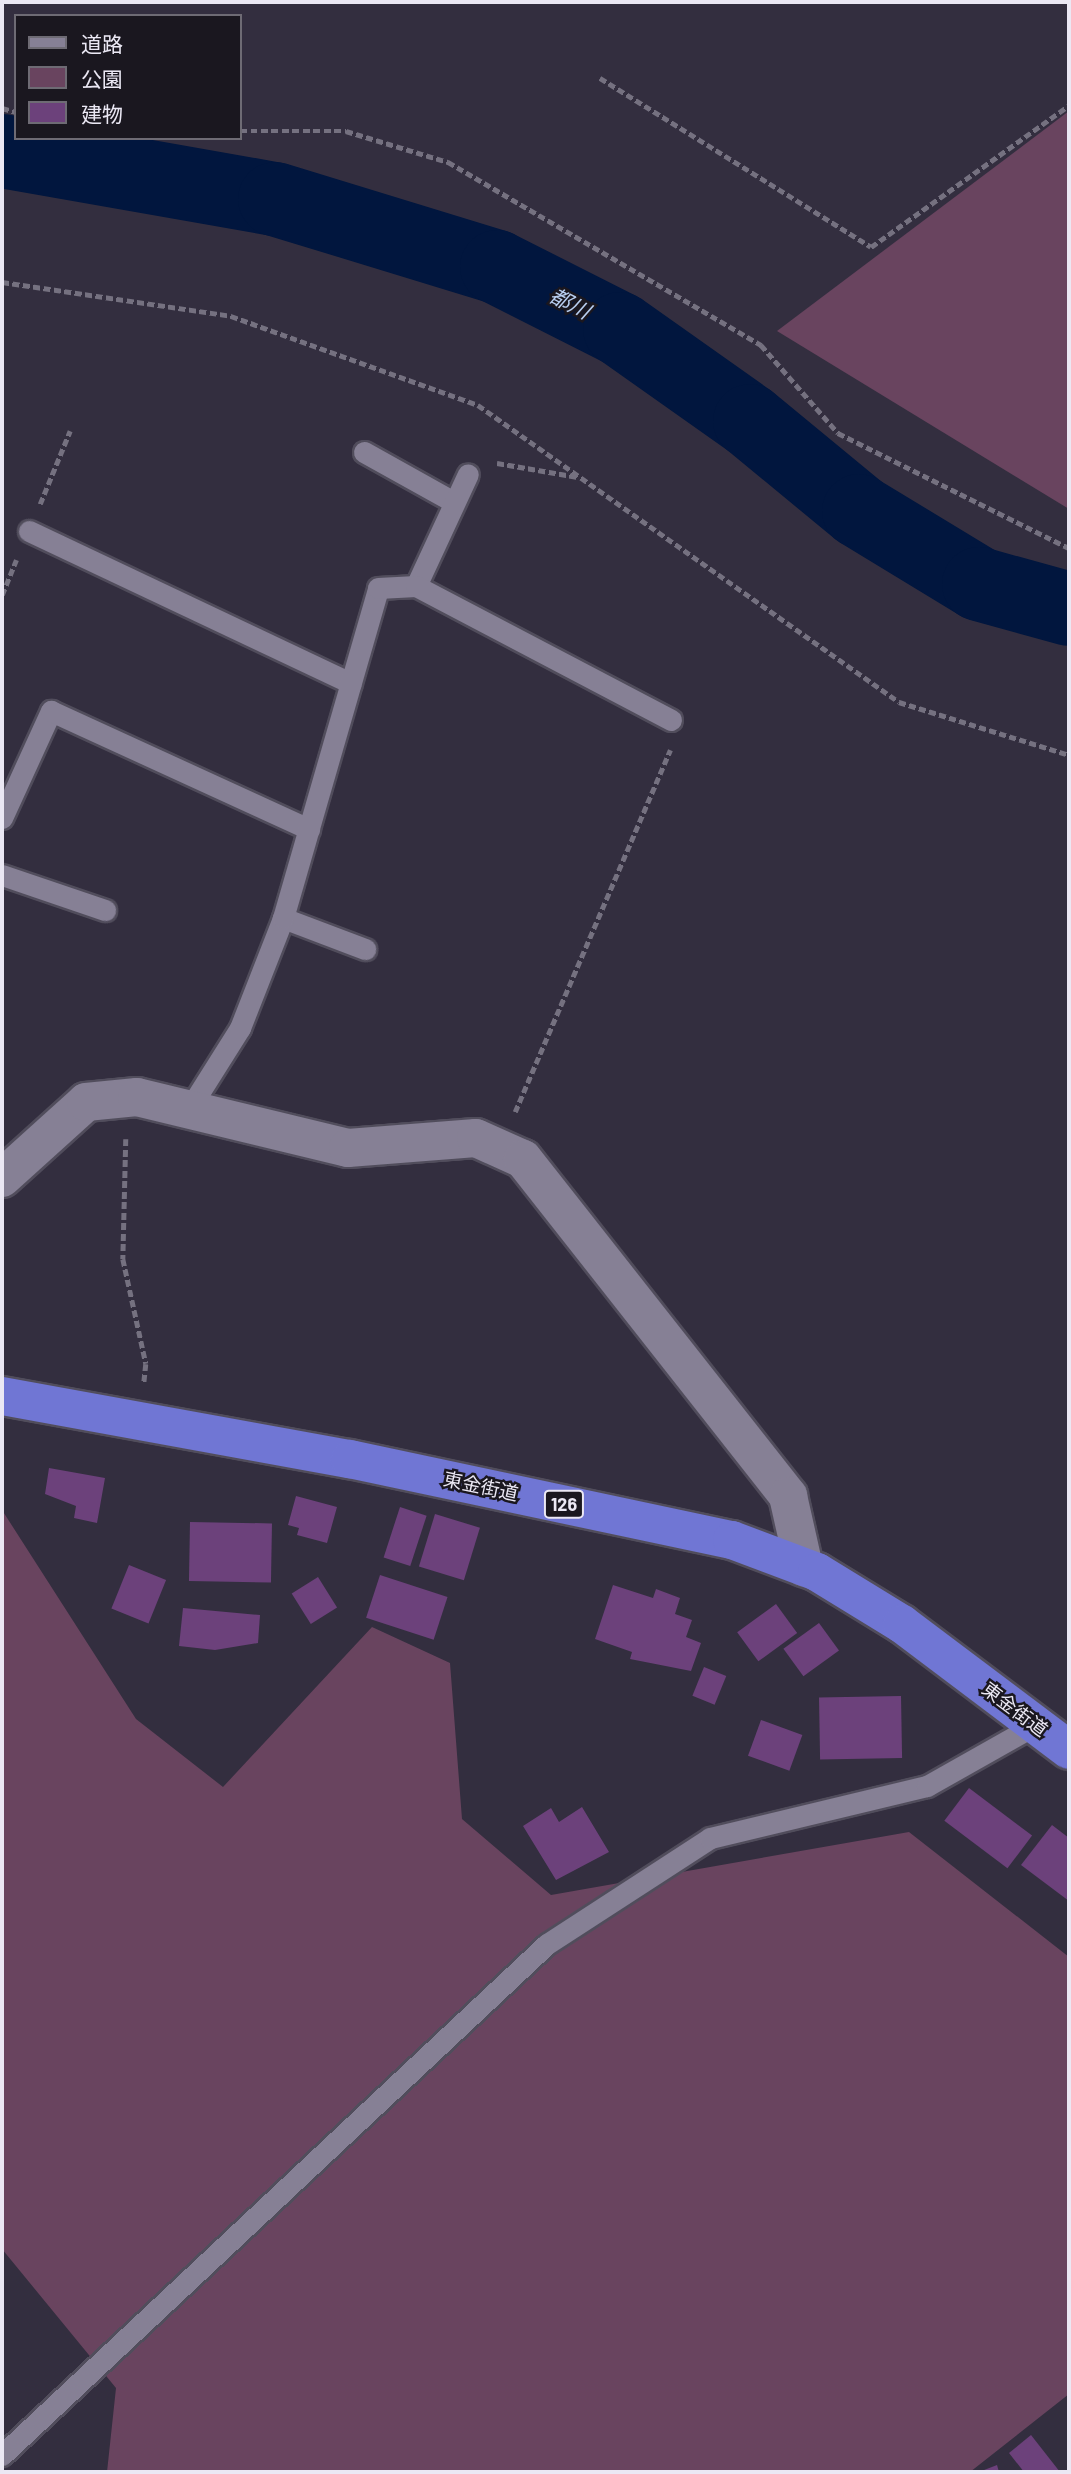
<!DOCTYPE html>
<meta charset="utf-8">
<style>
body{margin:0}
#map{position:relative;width:1071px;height:2474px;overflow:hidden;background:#332e3f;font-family:Barlow,"Noto Sans JP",sans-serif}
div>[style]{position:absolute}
.green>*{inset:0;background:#69445f}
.river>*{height:74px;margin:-37px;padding:0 37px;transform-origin:37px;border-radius:37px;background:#01163e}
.building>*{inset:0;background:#6c417b;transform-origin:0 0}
.path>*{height:4.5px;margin-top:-2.25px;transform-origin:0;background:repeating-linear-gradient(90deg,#757180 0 7px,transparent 0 10.5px)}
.roads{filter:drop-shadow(2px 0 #514d5c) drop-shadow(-2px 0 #514d5c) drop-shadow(0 2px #514d5c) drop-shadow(0 -2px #514d5c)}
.lane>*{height:21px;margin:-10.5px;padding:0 10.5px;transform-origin:10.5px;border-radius:10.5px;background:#868095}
.street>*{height:38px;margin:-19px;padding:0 19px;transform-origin:19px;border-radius:19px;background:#868095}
.highway>*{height:38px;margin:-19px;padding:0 19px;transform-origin:19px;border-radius:19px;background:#7076d4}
span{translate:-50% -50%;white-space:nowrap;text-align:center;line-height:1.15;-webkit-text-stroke:5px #1a171f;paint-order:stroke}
.shield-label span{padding:2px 5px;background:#1a171f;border:2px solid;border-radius:5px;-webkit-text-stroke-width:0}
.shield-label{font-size:18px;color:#ebe8f4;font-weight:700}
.street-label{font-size:19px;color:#ebe8f4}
.water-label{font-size:21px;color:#b8cef0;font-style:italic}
.frame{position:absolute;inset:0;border:4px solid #ebe8f4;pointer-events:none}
.legend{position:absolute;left:14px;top:14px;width:228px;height:126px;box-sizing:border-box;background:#1a171f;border:2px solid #6e6b74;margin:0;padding:9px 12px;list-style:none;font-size:21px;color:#ebe8f4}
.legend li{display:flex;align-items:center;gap:14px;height:35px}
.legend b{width:35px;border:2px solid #6e6b74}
</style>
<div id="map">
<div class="green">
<i style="clip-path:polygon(1069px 111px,1069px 509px,777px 331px)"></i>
<i style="clip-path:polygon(2px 1510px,136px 1719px,223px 1787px,372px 1627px,450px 1663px,462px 1819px,551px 1895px,909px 1832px,1069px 1957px,1069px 2394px,970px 2472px,107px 2472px,116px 2388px,2px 2249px)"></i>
</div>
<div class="river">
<i style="left:2px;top:151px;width:277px;rotate:10deg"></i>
<i style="left:275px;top:199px;width:232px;rotate:17deg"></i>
<i style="left:497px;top:267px;width:138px;rotate:26.8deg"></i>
<i style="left:620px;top:329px;width:159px;rotate:35.3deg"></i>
<i style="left:750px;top:421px;width:141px;rotate:39.5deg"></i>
<i style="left:859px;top:511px;width:140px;rotate:31.3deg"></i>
<i style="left:979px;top:584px;width:93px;rotate:15.5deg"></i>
</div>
<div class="building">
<i style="clip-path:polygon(49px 1468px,105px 1478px,97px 1523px,74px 1518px,76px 1506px,45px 1494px)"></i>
<i style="clip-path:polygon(296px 1496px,337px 1507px,327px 1543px,297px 1535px,299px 1528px,288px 1525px)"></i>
<i style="left:400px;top:1507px;width:28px;height:53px;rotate:18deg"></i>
<i style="left:435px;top:1514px;width:47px;height:55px;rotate:17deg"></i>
<i style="left:190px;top:1522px;width:82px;height:59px;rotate:1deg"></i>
<i style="left:129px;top:1565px;width:40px;height:47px;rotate:22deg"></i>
<i style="left:380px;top:1575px;width:71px;height:45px;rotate:18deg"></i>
<i style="left:318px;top:1577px;width:36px;height:31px;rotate:58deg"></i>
<i style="clip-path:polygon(613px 1585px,653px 1598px,656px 1589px,680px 1598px,675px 1614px,692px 1620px,686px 1637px,701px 1643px,691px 1671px,630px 1659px,632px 1652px,595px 1639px)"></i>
<i style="left:776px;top:1604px;width:36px;height:48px;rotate:54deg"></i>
<i style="clip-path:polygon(183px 1608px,260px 1615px,258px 1643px,215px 1650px,179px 1646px)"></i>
<i style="left:819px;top:1623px;width:34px;height:44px;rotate:54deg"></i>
<i style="left:704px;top:1667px;width:24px;height:31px;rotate:22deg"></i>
<i style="left:901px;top:1696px;width:62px;height:82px;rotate:89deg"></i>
<i style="left:761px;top:1720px;width:44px;height:38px;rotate:20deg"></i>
<i style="left:969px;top:1788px;width:79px;height:41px;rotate:37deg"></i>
<i style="clip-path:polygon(582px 1807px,609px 1852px,556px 1880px,523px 1826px,551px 1808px,559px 1822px)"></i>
<i style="clip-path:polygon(1052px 1825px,1069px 1838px,1069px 1901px,1021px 1865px)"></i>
<i style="clip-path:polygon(1031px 2435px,1060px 2472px,1024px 2472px,1009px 2453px)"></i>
<i style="clip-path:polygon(997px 2465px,999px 2472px,979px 2472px)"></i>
</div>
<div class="path">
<i style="left:600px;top:78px;width:319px;rotate:31.9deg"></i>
<i style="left:871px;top:247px;width:244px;rotate:-35.6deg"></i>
<i style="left:2px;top:108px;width:15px;rotate:16deg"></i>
<i style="left:240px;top:131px;width:106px"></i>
<i style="left:346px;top:131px;width:107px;rotate:16.9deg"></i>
<i style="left:448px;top:162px;width:363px;rotate:30.3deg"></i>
<i style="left:761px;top:345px;width:117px;rotate:48.8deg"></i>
<i style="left:838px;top:433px;width:258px;rotate:26.5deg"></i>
<i style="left:2px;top:282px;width:232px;rotate:8.4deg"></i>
<i style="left:231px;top:316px;width:263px;rotate:19.8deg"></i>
<i style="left:478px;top:405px;width:515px;rotate:35.2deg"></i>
<i style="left:899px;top:702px;width:178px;rotate:17.3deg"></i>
<i style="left:497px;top:463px;width:82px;rotate:9.8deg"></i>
<i style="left:40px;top:504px;width:79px;rotate:-67.7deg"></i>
<i style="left:2px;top:595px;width:38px;rotate:-68deg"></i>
<i style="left:515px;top:1112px;width:394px;rotate:-66.8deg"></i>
<i style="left:126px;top:1139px;width:120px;rotate:91.4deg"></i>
<i style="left:123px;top:1259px;width:107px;rotate:77.6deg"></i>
<i style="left:146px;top:1364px;width:19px;rotate:96deg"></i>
</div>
<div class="roads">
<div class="lane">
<i style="left:364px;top:452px;width:103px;rotate:29.1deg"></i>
<i style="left:29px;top:531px;width:356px;rotate:25.3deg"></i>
<i style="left:416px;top:586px;width:123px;rotate:-65.1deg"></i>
<i style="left:2px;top:818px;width:118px;rotate:-65.4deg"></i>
<i style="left:51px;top:711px;width:284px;rotate:24.6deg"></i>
<i style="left:2px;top:875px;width:109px;rotate:18.8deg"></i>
<i style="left:283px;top:918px;width:88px;rotate:20.7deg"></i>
<i style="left:189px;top:1109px;width:96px;rotate:-57.8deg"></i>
<i style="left:240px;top:1028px;width:118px;rotate:-68.6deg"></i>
<i style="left:283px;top:918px;width:343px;rotate:-73.9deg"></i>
<i style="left:378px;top:588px;width:38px;rotate:-3deg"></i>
<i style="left:416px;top:586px;width:288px;rotate:27.7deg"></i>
<i style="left:2px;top:2455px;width:747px;rotate:-43.16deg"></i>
<i style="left:547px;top:1944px;width:194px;rotate:-33deg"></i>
<i style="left:710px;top:1838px;width:223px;rotate:-13.5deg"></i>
<i style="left:927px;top:1786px;width:124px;rotate:-29.5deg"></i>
</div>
<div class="street">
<i style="left:2px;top:1178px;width:113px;rotate:-42.1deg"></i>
<i style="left:86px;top:1102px;width:51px;rotate:-5.6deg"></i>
<i style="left:137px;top:1097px;width:217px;rotate:13.6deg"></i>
<i style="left:348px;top:1148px;width:128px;rotate:-4.5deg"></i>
<i style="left:476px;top:1138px;width:51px;rotate:24.1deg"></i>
<i style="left:523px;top:1159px;width:429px;rotate:51.8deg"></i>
<i style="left:788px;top:1496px;width:73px;rotate:77.3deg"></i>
</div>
<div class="highway">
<i style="left:2px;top:1396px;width:354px;rotate:10.3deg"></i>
<i style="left:350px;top:1459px;width:390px;rotate:12deg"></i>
<i style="left:732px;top:1540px;width:91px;rotate:20.6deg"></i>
<i style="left:817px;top:1572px;width:100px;rotate:31.5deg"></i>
<i style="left:902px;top:1624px;width:209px;rotate:37deg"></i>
</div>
</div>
<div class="shield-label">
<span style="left:564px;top:1504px">126</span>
</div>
<div class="street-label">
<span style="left:481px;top:1486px;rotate:12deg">東金街道</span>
<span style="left:1015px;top:1709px;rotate:37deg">東金街道</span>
</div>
<div class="water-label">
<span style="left:570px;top:303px;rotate:27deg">都川</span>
</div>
<div class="frame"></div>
<ul class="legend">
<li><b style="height:9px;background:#868095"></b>道路</li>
<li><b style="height:19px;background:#69445f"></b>公園</li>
<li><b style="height:19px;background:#6c417b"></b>建物</li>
</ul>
</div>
